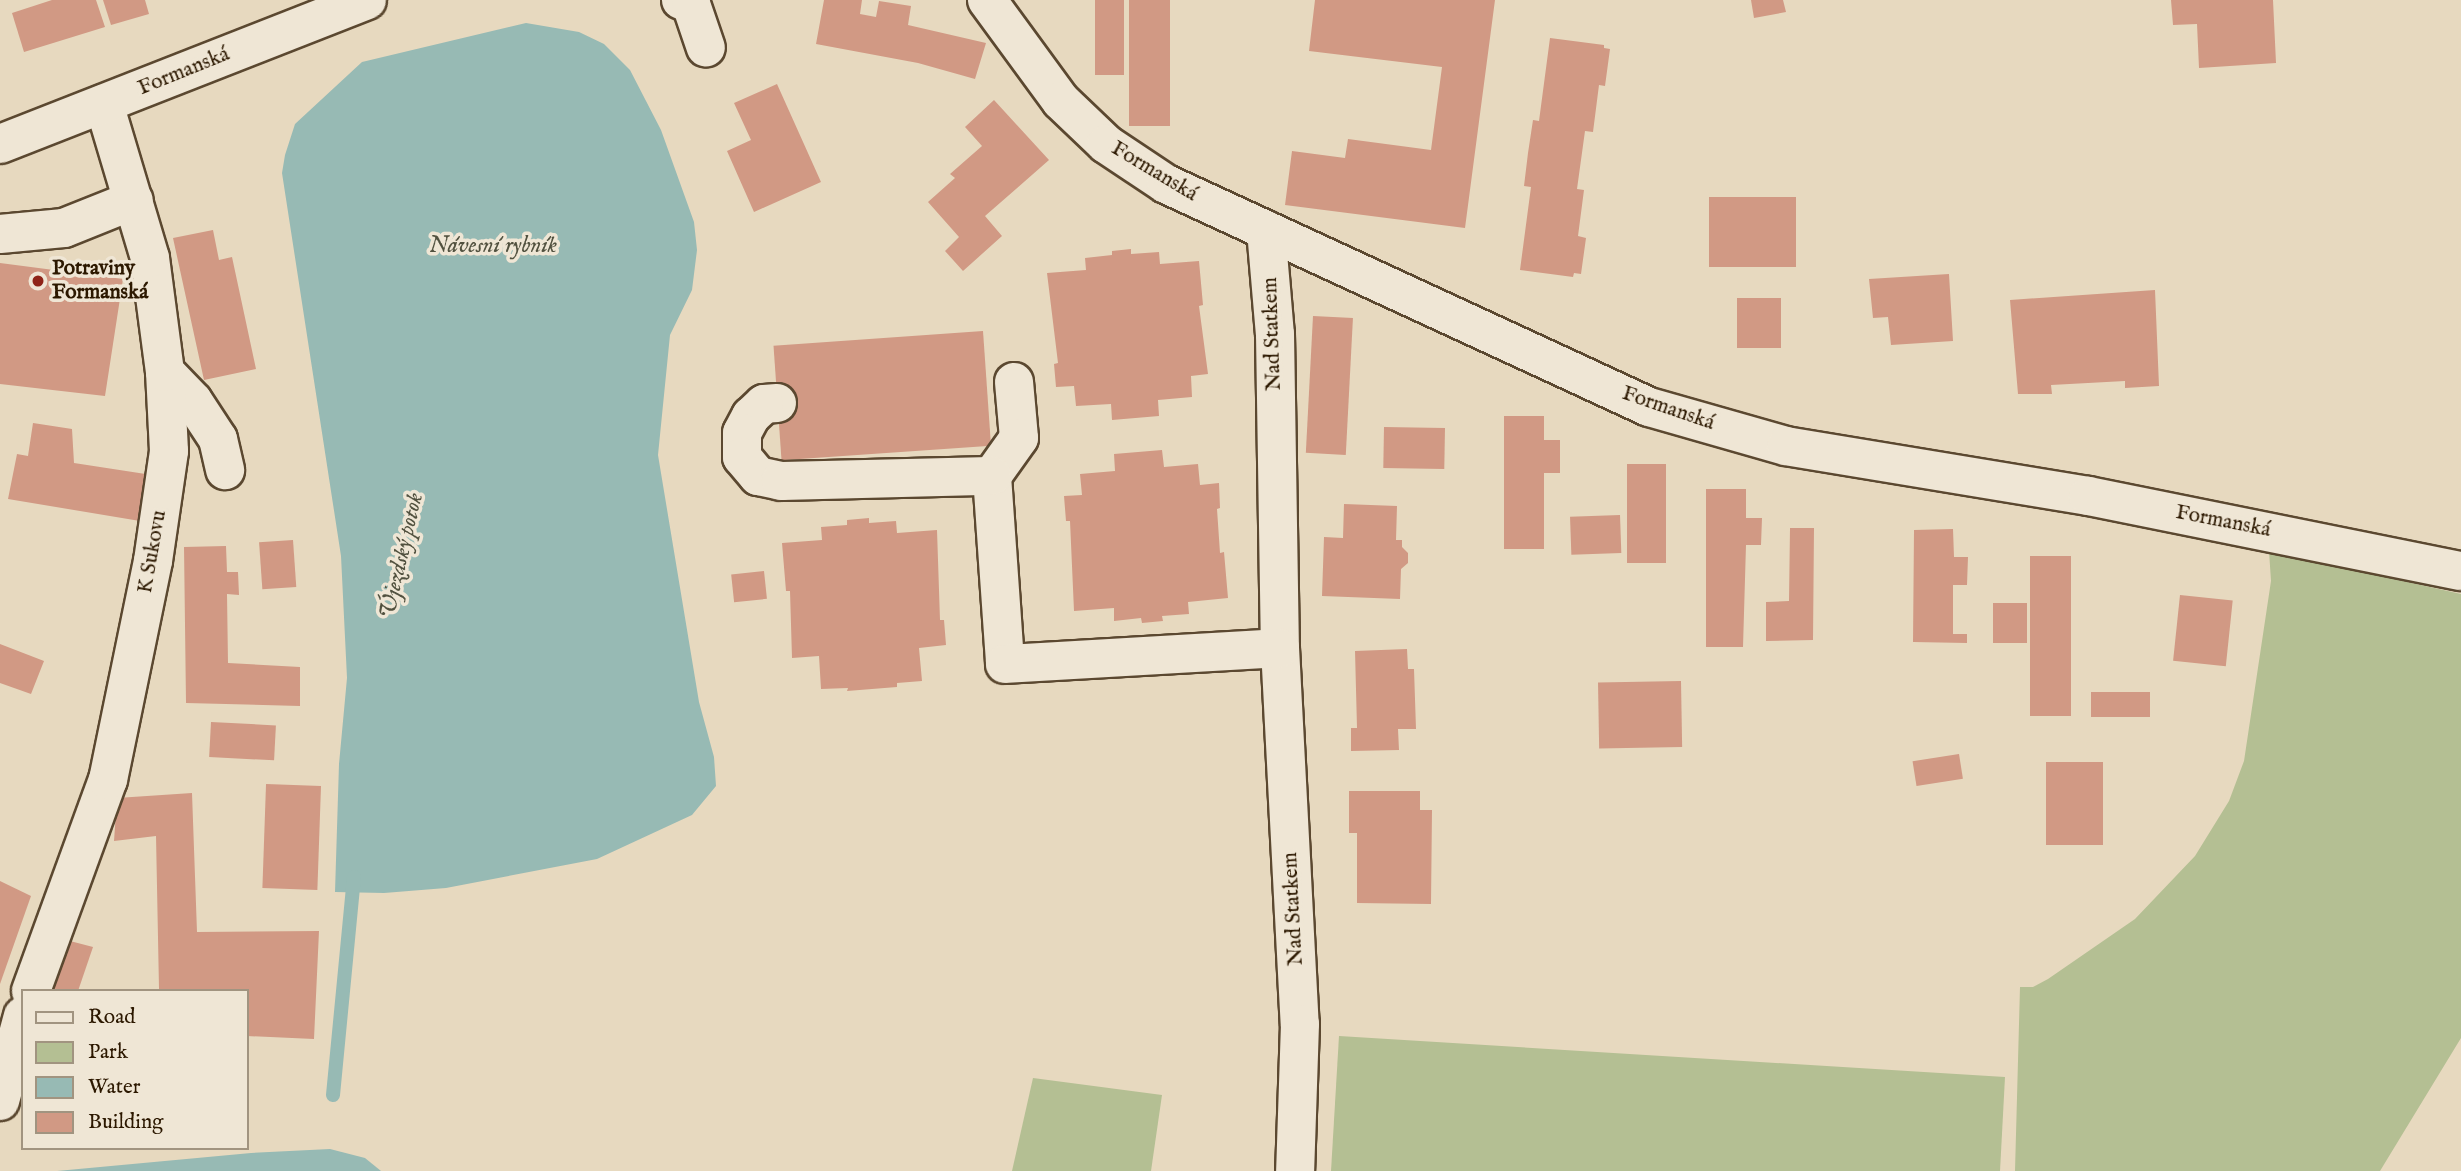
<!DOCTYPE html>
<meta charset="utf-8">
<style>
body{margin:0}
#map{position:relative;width:2461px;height:1171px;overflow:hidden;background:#e7d9bf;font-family:"IM FELL English",serif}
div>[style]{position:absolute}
.green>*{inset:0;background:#b4bf93}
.water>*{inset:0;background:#97bab4}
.stream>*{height:14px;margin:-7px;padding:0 7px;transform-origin:7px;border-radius:7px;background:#97bab4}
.building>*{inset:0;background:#d19984;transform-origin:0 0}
.roads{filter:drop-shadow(2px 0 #5b4830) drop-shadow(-2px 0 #5b4830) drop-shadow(0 2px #5b4830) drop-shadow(0 -2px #5b4830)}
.street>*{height:38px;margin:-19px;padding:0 19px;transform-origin:19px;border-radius:19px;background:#efe6d5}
.secondary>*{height:38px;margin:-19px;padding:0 19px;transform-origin:19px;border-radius:19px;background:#efe6d5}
.dots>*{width:19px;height:19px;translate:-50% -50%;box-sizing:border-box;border:4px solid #efe6d5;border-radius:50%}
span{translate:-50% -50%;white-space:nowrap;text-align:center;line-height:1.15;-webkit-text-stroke:7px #efe6d5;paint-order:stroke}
.street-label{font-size:21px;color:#2c1800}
.poi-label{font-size:21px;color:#2c1800;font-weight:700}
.left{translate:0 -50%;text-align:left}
.water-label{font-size:23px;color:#51513f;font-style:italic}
.legend{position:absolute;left:21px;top:989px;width:228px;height:161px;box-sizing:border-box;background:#efe6d5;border:2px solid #a19480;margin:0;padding:9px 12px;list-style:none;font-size:21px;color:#2c1800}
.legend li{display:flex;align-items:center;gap:14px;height:35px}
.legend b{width:35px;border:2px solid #a19480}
</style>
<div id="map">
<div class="green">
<i style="clip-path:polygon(2269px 551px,2461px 594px,2461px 1038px,2380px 1171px,2015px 1171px,2020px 987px,2033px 987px,2048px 979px,2135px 919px,2195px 856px,2229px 801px,2244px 761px,2271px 581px)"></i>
<i style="clip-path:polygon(1339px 1036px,2005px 1077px,2000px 1171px,1331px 1171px)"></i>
<i style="clip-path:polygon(1033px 1078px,1162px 1095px,1151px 1171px,1012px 1171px)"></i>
</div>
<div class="water">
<i style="clip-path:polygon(526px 23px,579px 32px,604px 44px,630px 70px,661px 130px,694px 222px,697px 250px,692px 290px,670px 335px,658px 455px,699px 702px,714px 757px,716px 786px,692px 815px,597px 859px,446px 888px,384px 893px,335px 892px,339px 764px,347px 678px,341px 556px,282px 173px,285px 155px,295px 124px,362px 62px)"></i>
<i style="clip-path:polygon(330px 1149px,365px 1158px,381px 1171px,57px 1171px,251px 1153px)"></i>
</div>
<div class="stream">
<i style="left:333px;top:1095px;width:219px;rotate:-84.5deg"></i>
</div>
<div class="building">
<i style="clip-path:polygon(52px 0,96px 0,105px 27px,24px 52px,12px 13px)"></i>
<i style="clip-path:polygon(103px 0,145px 0,149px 14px,111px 25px)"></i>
<i style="clip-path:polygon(824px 0,862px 0,860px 14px,876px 17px,879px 1px,911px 6px,908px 25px,986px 43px,975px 79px,918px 63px,816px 44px)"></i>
<i style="left:1095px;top:0;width:29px;height:75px"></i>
<i style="left:1129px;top:0;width:41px;height:126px"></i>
<i style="clip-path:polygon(1315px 0,1495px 0,1465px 228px,1285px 205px,1292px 151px,1345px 158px,1348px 139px,1431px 150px,1442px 67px,1309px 51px)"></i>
<i style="clip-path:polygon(1751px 0,1783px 0,1786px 12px,1754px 18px)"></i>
<i style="clip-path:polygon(2171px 0,2273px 0,2276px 63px,2199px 68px,2197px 24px,2173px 25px)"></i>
<i style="clip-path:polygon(1550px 38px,1604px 45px,1604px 48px,1610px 49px,1605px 86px,1599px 85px,1593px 132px,1585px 131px,1577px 189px,1584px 190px,1578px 236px,1586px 238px,1581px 274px,1574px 273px,1573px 277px,1520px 270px,1531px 187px,1524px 186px,1528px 153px,1533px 120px,1539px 121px)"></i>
<i style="clip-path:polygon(777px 84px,821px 182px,754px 212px,727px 151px,751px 140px,734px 103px)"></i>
<i style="clip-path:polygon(994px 100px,1049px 160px,985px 216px,1002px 236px,963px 271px,945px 251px,959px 237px,928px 202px,955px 178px,950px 174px,982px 146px,965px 127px)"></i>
<i style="left:1709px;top:197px;width:87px;height:70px"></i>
<i style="clip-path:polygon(213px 230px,219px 260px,232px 257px,256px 369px,204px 380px,173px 238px)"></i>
<i style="clip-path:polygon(1131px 249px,1131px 254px,1159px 252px,1160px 264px,1199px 261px,1203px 305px,1199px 306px,1208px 374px,1191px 376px,1192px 397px,1158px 400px,1159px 416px,1112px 420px,1111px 404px,1076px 406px,1074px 386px,1056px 387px,1054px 364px,1058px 363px,1047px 273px,1086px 270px,1085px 258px,1112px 255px,1112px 251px)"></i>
<i style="clip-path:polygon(0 263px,123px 279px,105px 396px,0 384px)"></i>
<i style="clip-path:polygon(1949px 274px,1953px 341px,1891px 345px,1888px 317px,1873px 318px,1869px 279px)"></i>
<i style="clip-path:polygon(2155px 290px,2159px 386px,2125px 388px,2125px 381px,2051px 385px,2052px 394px,2018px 394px,2010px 300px)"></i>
<i style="left:1781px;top:298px;width:50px;height:44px;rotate:90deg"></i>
<i style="left:1313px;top:316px;width:40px;height:137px;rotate:3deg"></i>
<i style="left:983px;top:331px;width:115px;height:210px;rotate:86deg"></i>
<i style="clip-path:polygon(1504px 416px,1544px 416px,1544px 440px,1560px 440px,1560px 473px,1544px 473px,1544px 549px,1504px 549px)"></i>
<i style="clip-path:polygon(33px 423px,72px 429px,74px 463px,152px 475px,146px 522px,8px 499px,17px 454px,28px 456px)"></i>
<i style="left:1384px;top:427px;width:61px;height:41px;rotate:1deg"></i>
<i style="clip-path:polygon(1162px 450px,1164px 467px,1198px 464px,1200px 485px,1219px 483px,1220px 508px,1217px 509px,1220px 553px,1224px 552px,1228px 598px,1188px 602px,1189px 614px,1162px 616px,1163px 621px,1142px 623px,1141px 618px,1114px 621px,1114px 608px,1074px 611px,1070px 521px,1066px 521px,1064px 496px,1082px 495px,1080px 474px,1115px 471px,1114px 454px)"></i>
<i style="left:1627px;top:464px;width:39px;height:99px"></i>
<i style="clip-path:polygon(1706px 489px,1746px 489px,1746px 518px,1762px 518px,1761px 545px,1746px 545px,1743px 647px,1706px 647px)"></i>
<i style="clip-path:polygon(1344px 504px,1397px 506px,1396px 540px,1402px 540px,1402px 547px,1408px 553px,1408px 563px,1401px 569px,1400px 599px,1322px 596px,1324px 537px,1343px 538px)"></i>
<i style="left:1620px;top:515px;width:38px;height:50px;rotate:88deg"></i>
<i style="clip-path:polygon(869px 518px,869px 523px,896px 521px,897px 533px,937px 530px,940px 620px,944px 620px,946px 645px,919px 648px,922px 681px,897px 683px,897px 687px,847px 691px,848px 688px,821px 689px,819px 656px,792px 658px,790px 591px,786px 591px,782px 543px,822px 540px,821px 527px,847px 525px,847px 520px)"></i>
<i style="clip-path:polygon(1790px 528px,1814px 528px,1813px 640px,1766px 641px,1766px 602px,1789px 601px)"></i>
<i style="clip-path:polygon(1953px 529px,1954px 557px,1968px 557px,1967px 585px,1953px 585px,1953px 634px,1967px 634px,1967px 643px,1913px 642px,1914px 530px)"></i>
<i style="left:293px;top:540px;width:47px;height:34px;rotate:86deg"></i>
<i style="clip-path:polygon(226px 546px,227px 572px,238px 572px,239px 595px,227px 594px,228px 663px,300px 667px,300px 706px,186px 703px,184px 547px)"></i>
<i style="left:2071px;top:556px;width:160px;height:41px;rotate:90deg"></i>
<i style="left:764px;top:571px;width:28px;height:33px;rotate:84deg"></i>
<i style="left:2180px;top:595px;width:53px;height:66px;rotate:6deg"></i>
<i style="left:1993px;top:603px;width:34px;height:40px"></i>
<i style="clip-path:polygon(0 644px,44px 661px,31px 694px,0 683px)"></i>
<i style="clip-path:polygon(1407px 649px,1408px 669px,1414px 669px,1416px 729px,1398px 729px,1399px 750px,1351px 751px,1351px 728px,1357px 728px,1355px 651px)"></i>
<i style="left:1681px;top:681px;width:66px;height:83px;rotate:89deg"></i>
<i style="left:2150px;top:692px;width:25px;height:59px;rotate:90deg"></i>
<i style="left:211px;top:722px;width:65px;height:35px;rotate:3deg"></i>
<i style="left:1959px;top:754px;width:25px;height:47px;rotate:81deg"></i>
<i style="left:2046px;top:762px;width:57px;height:83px"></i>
<i style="left:321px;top:786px;width:104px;height:55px;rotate:92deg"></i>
<i style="clip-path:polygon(1349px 791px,1420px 791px,1420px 810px,1432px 810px,1431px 904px,1357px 903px,1357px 833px,1349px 833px)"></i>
<i style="clip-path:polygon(192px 793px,197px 932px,319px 931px,314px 1039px,247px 1036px,247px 991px,159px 989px,156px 836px,114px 841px,117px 798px)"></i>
<i style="clip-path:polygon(0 881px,31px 896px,0 984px)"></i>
<i style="clip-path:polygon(70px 941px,93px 947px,78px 991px,61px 991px,53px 988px)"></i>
</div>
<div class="roads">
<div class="street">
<i style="left:681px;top:0;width:11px;rotate:22deg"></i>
<i style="left:691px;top:4px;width:46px;rotate:71.2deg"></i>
<i style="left:1266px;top:230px;width:104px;rotate:85.1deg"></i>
<i style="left:1275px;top:334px;width:314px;rotate:89.1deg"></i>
<i style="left:1280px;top:648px;width:377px;rotate:87deg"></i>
<i style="left:1300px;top:1024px;width:147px;rotate:91.9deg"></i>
<i style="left:0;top:234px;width:64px;rotate:-5.4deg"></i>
<i style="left:64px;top:228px;width:75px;rotate:-21.8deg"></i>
<i style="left:165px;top:372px;width:40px;rotate:46deg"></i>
<i style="left:193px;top:401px;width:45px;rotate:56.7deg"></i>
<i style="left:218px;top:439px;width:32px;rotate:77deg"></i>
<i style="left:1014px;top:382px;width:56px;rotate:84.9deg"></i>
<i style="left:1019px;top:438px;width:47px;rotate:125.4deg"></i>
<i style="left:992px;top:476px;width:188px;rotate:86deg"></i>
<i style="left:1005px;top:664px;width:275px;rotate:-3.3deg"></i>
<i style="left:777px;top:403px;width:13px;rotate:176deg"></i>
<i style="left:764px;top:404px;width:18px;rotate:137deg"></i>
<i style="left:751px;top:416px;width:19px;rotate:118deg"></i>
<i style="left:742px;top:433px;width:24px;rotate:90deg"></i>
<i style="left:742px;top:457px;width:25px;rotate:50deg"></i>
<i style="left:758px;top:476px;width:24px;rotate:12deg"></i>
<i style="left:781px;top:481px;width:211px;rotate:-1.4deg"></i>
<i style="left:31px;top:991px;width:225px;rotate:-70deg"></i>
<i style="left:108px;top:780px;width:224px;rotate:-78.4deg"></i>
<i style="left:153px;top:561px;width:111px;rotate:-81.7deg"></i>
<i style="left:169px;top:451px;width:79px;rotate:-92.9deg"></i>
<i style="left:165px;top:372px;width:115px;rotate:-97.5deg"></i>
<i style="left:150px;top:258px;width:161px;rotate:-106.6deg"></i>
<i style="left:0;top:1101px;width:88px;rotate:-74.9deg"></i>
</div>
<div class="secondary">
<i style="left:987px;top:0;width:125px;rotate:53.8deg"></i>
<i style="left:1061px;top:101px;width:62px;rotate:43.7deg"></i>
<i style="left:1106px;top:144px;width:72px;rotate:33.7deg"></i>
<i style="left:1166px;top:184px;width:532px;rotate:24.78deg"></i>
<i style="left:1649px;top:407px;width:142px;rotate:15.9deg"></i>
<i style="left:1786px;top:446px;width:306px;rotate:9.4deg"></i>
<i style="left:2088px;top:496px;width:380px;rotate:11.4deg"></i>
<i style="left:0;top:144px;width:394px;rotate:-21.4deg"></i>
</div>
</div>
<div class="dots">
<i style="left:38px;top:281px;background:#8f2418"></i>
</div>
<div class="street-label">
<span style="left:184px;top:72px;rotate:-22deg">Formanská</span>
<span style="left:1154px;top:172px;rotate:31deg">Formanská</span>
<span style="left:1273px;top:334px;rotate:-92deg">Nad Statkem</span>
<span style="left:1668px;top:409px;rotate:19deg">Formanská</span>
<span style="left:2223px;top:522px;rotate:11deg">Formanská</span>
<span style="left:153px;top:552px;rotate:-80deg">K Sukovu</span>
<span style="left:1294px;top:909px;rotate:-93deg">Nad Statkem</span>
</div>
<div class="poi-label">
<span class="left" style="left:52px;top:281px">Potraviny<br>Formanská</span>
</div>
<div class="water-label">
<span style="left:493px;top:246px">Návesní rybník</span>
<span style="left:402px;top:556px;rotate:-77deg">Újezdský potok</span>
</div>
<ul class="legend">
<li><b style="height:9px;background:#efe6d5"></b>Road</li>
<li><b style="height:19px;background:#b4bf93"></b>Park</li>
<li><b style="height:19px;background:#97bab4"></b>Water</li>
<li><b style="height:19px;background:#d19984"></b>Building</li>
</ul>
</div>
